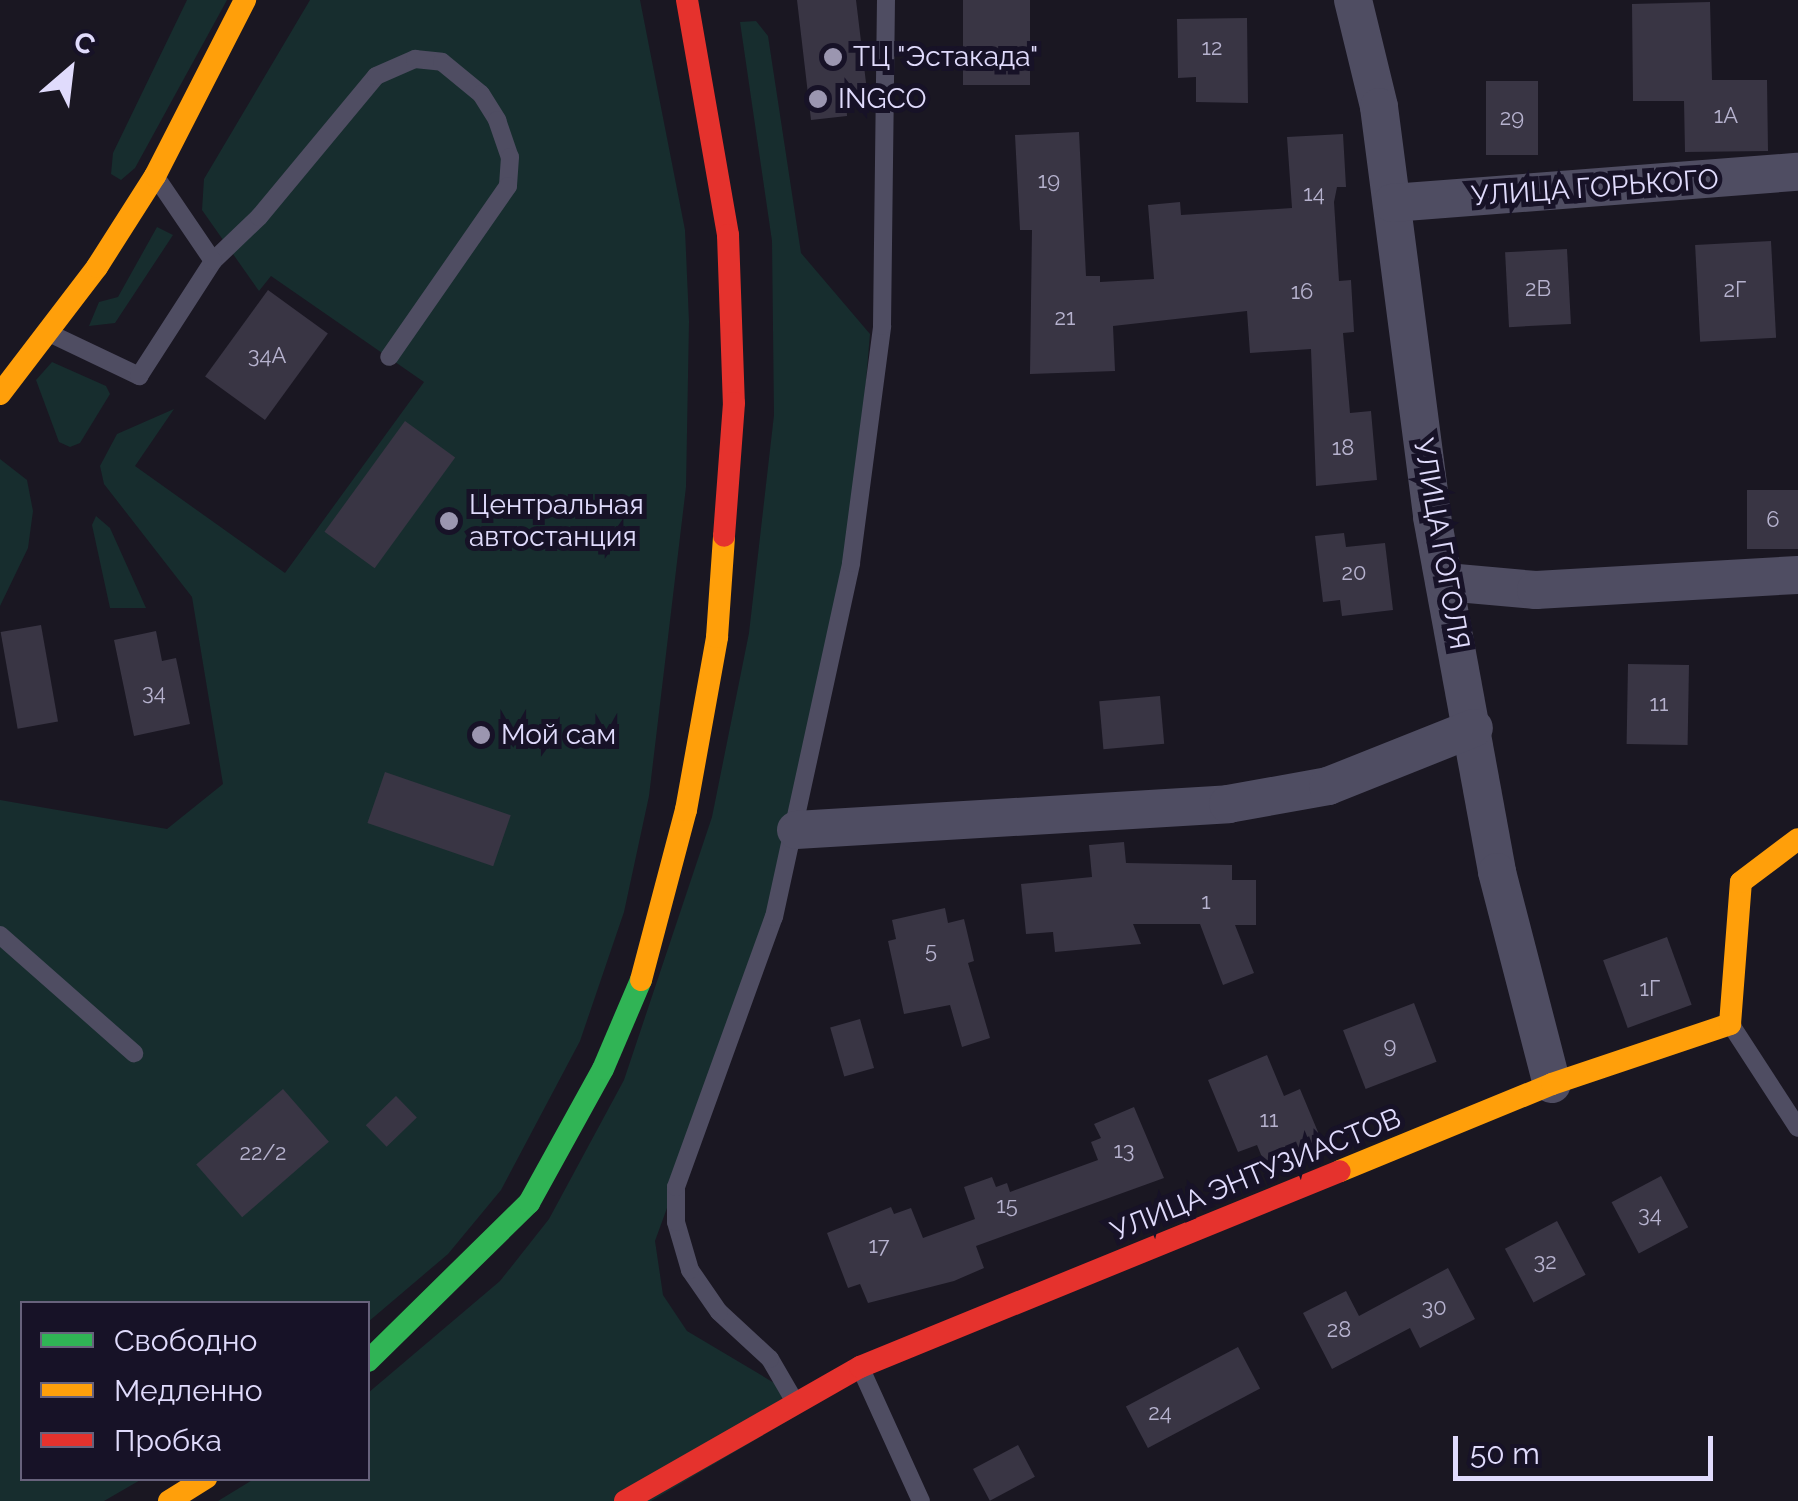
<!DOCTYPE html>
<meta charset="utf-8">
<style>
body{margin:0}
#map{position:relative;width:1798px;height:1501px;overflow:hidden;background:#1a1722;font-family:Raleway,sans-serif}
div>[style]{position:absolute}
.green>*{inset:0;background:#172d2e}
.building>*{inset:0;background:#393544;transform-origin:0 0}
.lane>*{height:18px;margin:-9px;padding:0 9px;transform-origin:9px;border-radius:9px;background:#4f4d62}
.street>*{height:38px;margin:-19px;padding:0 19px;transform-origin:19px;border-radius:19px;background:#4f4d62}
.fast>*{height:22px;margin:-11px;padding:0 11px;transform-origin:11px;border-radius:11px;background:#30b455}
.slow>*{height:22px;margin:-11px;padding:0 11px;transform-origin:11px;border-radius:11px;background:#ff9f0a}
.jam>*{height:22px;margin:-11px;padding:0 11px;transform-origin:11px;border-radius:11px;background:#e5322d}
.dots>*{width:28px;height:28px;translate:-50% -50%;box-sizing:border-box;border:5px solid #171227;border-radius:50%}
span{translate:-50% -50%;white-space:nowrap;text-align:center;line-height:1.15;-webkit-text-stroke:10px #171227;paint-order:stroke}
.number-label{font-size:22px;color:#b6b2ce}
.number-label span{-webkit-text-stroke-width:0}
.poi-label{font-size:28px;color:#e0dbfc}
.left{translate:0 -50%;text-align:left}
.street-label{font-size:28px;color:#e0dbfc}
.legend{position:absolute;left:20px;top:1301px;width:350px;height:180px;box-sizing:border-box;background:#171227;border:2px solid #67627c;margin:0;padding:12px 18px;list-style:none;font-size:30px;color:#e0dbfc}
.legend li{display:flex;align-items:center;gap:20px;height:50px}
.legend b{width:50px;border:2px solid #67627c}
.north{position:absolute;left:20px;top:20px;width:100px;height:100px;-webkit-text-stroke:8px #171227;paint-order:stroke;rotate:28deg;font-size:28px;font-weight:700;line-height:40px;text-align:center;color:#e0dbfc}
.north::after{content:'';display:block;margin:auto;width:35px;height:45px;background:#e0dbfc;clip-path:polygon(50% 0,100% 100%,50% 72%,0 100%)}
.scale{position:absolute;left:1453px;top:1436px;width:260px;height:45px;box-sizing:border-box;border:5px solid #e0dbfc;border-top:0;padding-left:12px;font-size:30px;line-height:35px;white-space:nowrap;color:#e0dbfc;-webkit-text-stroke:8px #171227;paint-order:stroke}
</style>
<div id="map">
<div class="green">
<i style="clip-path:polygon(187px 0,227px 0,135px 168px,121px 180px,111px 174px,113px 153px)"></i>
<i style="clip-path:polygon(310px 0,640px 0,685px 230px,689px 321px,686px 487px,649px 796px,624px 912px,580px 1041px,501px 1190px,448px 1254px,368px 1322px,368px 1304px,22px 1304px,22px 1478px,142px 1479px,104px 1501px,0 1501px,0 800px,167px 829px,223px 784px,192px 597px,104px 484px,100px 466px,117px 434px,174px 409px,135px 466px,285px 573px,424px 382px,271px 276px,259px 291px,202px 210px,204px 179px)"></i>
<i style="clip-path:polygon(756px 21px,768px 36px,801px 253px,870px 334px,856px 500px,774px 914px,655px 1241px,663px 1295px,687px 1331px,813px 1406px,651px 1501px,218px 1501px,254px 1479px,368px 1478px,368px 1393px,500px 1281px,549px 1219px,624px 1080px,712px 817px,749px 633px,774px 415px,772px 241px,740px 22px)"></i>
<i style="clip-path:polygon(157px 227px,173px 235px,115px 323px,89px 326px,99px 302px,118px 297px)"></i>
<i style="clip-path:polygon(52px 362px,106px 386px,110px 394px,80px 443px,70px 447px,59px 442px,36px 380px)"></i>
<i style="clip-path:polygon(0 459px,27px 480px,33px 511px,28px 548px,0 606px)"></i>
<i style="clip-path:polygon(96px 516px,110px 528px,146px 608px,110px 608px,92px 525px)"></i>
</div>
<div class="building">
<i style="clip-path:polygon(797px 0,856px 0,867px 91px,846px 92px,847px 116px,811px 120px)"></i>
<i style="left:963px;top:0;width:67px;height:85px"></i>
<i style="clip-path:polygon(1710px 2px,1712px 80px,1767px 80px,1768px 151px,1685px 152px,1684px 101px,1633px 101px,1632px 4px)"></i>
<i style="clip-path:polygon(1247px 18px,1248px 103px,1196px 102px,1196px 77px,1178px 78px,1177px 19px)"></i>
<i style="left:1486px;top:81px;width:52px;height:74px"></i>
<i style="clip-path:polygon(1079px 132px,1086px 276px,1100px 276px,1100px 282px,1154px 279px,1148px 205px,1180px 202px,1181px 215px,1292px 208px,1287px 137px,1343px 134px,1346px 187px,1337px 187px,1334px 202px,1339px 281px,1351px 280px,1354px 332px,1343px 333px,1350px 413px,1371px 411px,1377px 480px,1316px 486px,1311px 349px,1250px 353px,1247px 311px,1113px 326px,1115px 371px,1030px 374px,1032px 230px,1020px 230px,1015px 135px)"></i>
<i style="left:1771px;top:241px;width:97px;height:76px;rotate:87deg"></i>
<i style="left:1567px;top:249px;width:75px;height:62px;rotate:87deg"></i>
<i style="left:268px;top:290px;width:74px;height:107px;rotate:36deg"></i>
<i style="left:405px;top:421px;width:62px;height:137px;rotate:36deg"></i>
<i style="left:1798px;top:490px;width:59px;height:51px;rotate:90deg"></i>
<i style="clip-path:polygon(1344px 533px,1346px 547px,1385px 543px,1393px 610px,1342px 616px,1340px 600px,1323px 602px,1315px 536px)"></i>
<i style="left:41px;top:625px;width:98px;height:41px;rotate:80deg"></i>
<i style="clip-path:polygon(156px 631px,162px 661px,176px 658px,190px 724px,134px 736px,114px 640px)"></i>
<i style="left:1628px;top:664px;width:61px;height:80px;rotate:1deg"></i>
<i style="left:1160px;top:696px;width:48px;height:61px;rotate:85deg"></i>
<i style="left:385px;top:772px;width:133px;height:54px;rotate:19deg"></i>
<i style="clip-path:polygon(1124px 842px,1126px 863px,1232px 865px,1232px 880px,1256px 880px,1256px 925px,1235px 925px,1254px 973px,1223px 985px,1200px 924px,1133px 924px,1141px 944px,1055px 952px,1053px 932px,1026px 934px,1021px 884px,1092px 877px,1089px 845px)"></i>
<i style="clip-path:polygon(945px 908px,948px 923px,964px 919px,974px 961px,968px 963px,990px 1038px,962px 1047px,950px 1005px,904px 1014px,888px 941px,896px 939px,892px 920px)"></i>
<i style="left:1667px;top:937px;width:72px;height:68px;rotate:70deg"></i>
<i style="left:1414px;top:1003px;width:63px;height:76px;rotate:69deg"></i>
<i style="left:860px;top:1019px;width:51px;height:31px;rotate:74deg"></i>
<i style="clip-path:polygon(1267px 1055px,1284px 1096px,1300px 1089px,1323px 1144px,1266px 1167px,1257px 1145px,1238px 1152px,1208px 1080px)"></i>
<i style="left:283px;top:1089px;width:70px;height:115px;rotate:49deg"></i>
<i style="left:396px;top:1096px;width:30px;height:42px;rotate:46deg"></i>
<i style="clip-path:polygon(1134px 1107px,1164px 1178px,976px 1246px,984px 1268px,954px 1281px,868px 1303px,860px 1284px,848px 1288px,827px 1233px,891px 1207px,894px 1214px,911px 1208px,923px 1238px,975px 1219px,964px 1187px,992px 1177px,996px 1187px,1007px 1183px,1010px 1192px,1098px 1160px,1091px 1142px,1101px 1138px,1094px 1124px)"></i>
<i style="left:1661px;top:1176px;width:58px;height:56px;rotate:62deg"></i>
<i style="left:1557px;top:1221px;width:61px;height:59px;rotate:62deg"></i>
<i style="clip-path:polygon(1448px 1268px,1475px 1319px,1420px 1348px,1410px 1328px,1332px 1369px,1303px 1313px,1346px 1291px,1359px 1316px)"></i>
<i style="left:1238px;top:1347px;width:47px;height:127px;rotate:62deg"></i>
<i style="left:1018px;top:1445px;width:36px;height:51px;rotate:62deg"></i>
</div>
<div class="lane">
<i style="left:213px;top:261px;width:64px;rotate:-43.7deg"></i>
<i style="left:259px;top:217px;width:183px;rotate:-50.3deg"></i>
<i style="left:376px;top:76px;width:43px;rotate:-23.6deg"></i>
<i style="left:415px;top:59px;width:27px;rotate:6deg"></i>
<i style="left:442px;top:62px;width:50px;rotate:39.4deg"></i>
<i style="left:481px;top:94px;width:31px;rotate:58deg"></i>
<i style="left:497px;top:120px;width:39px;rotate:71deg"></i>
<i style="left:510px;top:157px;width:29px;rotate:94deg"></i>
<i style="left:508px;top:186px;width:208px;rotate:124.8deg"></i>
<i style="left:51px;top:334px;width:98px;rotate:25.5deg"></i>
<i style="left:139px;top:376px;width:137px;rotate:-57.2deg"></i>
<i style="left:213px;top:261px;width:94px;rotate:-124.2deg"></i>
<i style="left:0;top:935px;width:179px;rotate:41.4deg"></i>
<i style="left:1733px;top:1028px;width:119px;rotate:57deg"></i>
<i style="left:861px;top:1369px;width:145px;rotate:65.6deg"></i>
<i style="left:795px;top:1402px;width:50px;rotate:-120.2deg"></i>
<i style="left:770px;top:1359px;width:69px;rotate:-137.3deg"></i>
<i style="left:719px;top:1312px;width:51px;rotate:-124.6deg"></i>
<i style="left:690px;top:1270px;width:50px;rotate:-106.3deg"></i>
<i style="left:676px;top:1222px;width:35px;rotate:-90deg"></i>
<i style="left:676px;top:1187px;width:287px;rotate:-70.1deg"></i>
<i style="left:774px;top:917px;width:362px;rotate:-77.7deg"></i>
<i style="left:851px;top:563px;width:239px;rotate:-82.5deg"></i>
<i style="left:882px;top:326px;width:326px;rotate:-89.3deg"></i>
</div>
<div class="street">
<i style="left:1353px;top:0;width:110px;rotate:76.3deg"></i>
<i style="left:1379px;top:107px;width:413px;rotate:82.6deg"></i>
<i style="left:1432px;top:517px;width:361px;rotate:79.6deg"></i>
<i style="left:1497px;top:872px;width:219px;rotate:75.5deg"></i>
<i style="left:1392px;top:203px;width:407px;rotate:-4.4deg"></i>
<i style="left:1446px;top:582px;width:90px;rotate:5.1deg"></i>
<i style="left:1536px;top:590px;width:262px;rotate:-3.3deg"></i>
<i style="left:796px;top:830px;width:433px;rotate:-3.4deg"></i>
<i style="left:1228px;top:804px;width:102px;rotate:-10.2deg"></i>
<i style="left:1328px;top:786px;width:157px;rotate:-21.7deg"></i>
</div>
<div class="fast">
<i style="left:368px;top:1361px;width:226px;rotate:-44.5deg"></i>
<i style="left:529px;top:1203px;width:153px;rotate:-61.1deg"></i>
<i style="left:603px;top:1069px;width:97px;rotate:-66.9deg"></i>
</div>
<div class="slow">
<i style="left:0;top:394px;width:160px;rotate:-52.6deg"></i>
<i style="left:97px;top:267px;width:108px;rotate:-57.5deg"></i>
<i style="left:155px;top:176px;width:198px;rotate:-62.9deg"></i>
<i style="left:641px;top:980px;width:176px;rotate:-75.2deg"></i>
<i style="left:686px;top:810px;width:176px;rotate:-79.8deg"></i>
<i style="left:717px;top:637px;width:101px;rotate:-86deg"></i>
<i style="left:1340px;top:1171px;width:229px;rotate:-22.3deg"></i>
<i style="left:1552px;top:1084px;width:188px;rotate:-18.6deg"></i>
<i style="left:1730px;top:1024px;width:142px;rotate:-85.6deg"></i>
<i style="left:1741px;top:882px;width:71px;rotate:-37deg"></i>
<i style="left:169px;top:1501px;width:44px;rotate:-31.9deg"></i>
</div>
<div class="jam">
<i style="left:687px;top:0;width:239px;rotate:80.1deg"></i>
<i style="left:728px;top:235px;width:168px;rotate:88deg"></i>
<i style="left:734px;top:403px;width:133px;rotate:94.3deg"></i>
<i style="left:625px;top:1501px;width:271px;rotate:-29.7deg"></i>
<i style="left:860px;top:1367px;width:518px;rotate:-22.21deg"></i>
</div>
<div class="dots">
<i style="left:833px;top:57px;background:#9b96b0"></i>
<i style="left:818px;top:99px;background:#9b96b0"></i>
<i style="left:449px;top:521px;background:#9b96b0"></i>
<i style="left:481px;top:735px;background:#9b96b0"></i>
</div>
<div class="number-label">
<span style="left:1212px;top:48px">12</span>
<span style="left:1726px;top:116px">1А</span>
<span style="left:1512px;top:118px">29</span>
<span style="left:1049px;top:181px">19</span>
<span style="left:1314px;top:194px">14</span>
<span style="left:1538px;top:289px">2В</span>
<span style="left:1735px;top:290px">2Г</span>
<span style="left:1302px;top:292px">16</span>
<span style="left:1065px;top:318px">21</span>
<span style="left:267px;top:356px">34А</span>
<span style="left:1343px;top:448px">18</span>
<span style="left:1773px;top:520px">6</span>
<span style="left:1354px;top:573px">20</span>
<span style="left:154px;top:693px">34</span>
<span style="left:1659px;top:704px">11</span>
<span style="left:1206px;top:902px">1</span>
<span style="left:931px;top:951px">5</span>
<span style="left:1650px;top:989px">1Г</span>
<span style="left:1390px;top:1046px">9</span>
<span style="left:1269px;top:1120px">11</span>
<span style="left:1124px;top:1151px">13</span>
<span style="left:263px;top:1153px">22/2</span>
<span style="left:1007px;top:1206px">15</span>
<span style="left:1650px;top:1215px">34</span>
<span style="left:879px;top:1246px">17</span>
<span style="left:1545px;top:1262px">32</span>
<span style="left:1434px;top:1308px">30</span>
<span style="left:1339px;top:1330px">28</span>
<span style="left:1160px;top:1413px">24</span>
</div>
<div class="poi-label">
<span class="left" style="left:853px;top:57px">ТЦ "Эстакада"</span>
<span class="left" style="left:838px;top:99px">INGCO</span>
<span class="left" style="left:469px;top:521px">Центральная<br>автостанция</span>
<span class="left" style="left:501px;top:735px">Мой сам</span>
</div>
<div class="street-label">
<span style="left:1595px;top:188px;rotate:-4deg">УЛИЦА ГОРЬКОГО</span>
<span style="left:1441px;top:544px;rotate:80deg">УЛИЦА ГОГОЛЯ</span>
<span style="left:1256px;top:1175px;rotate:-22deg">УЛИЦА ЭНТУЗИАСТОВ</span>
</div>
<ul class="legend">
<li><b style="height:12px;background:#30b455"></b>Свободно</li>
<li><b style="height:12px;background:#ff9f0a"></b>Медленно</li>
<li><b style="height:12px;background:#e5322d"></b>Пробка</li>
</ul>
<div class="north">С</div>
<div class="scale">50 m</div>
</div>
